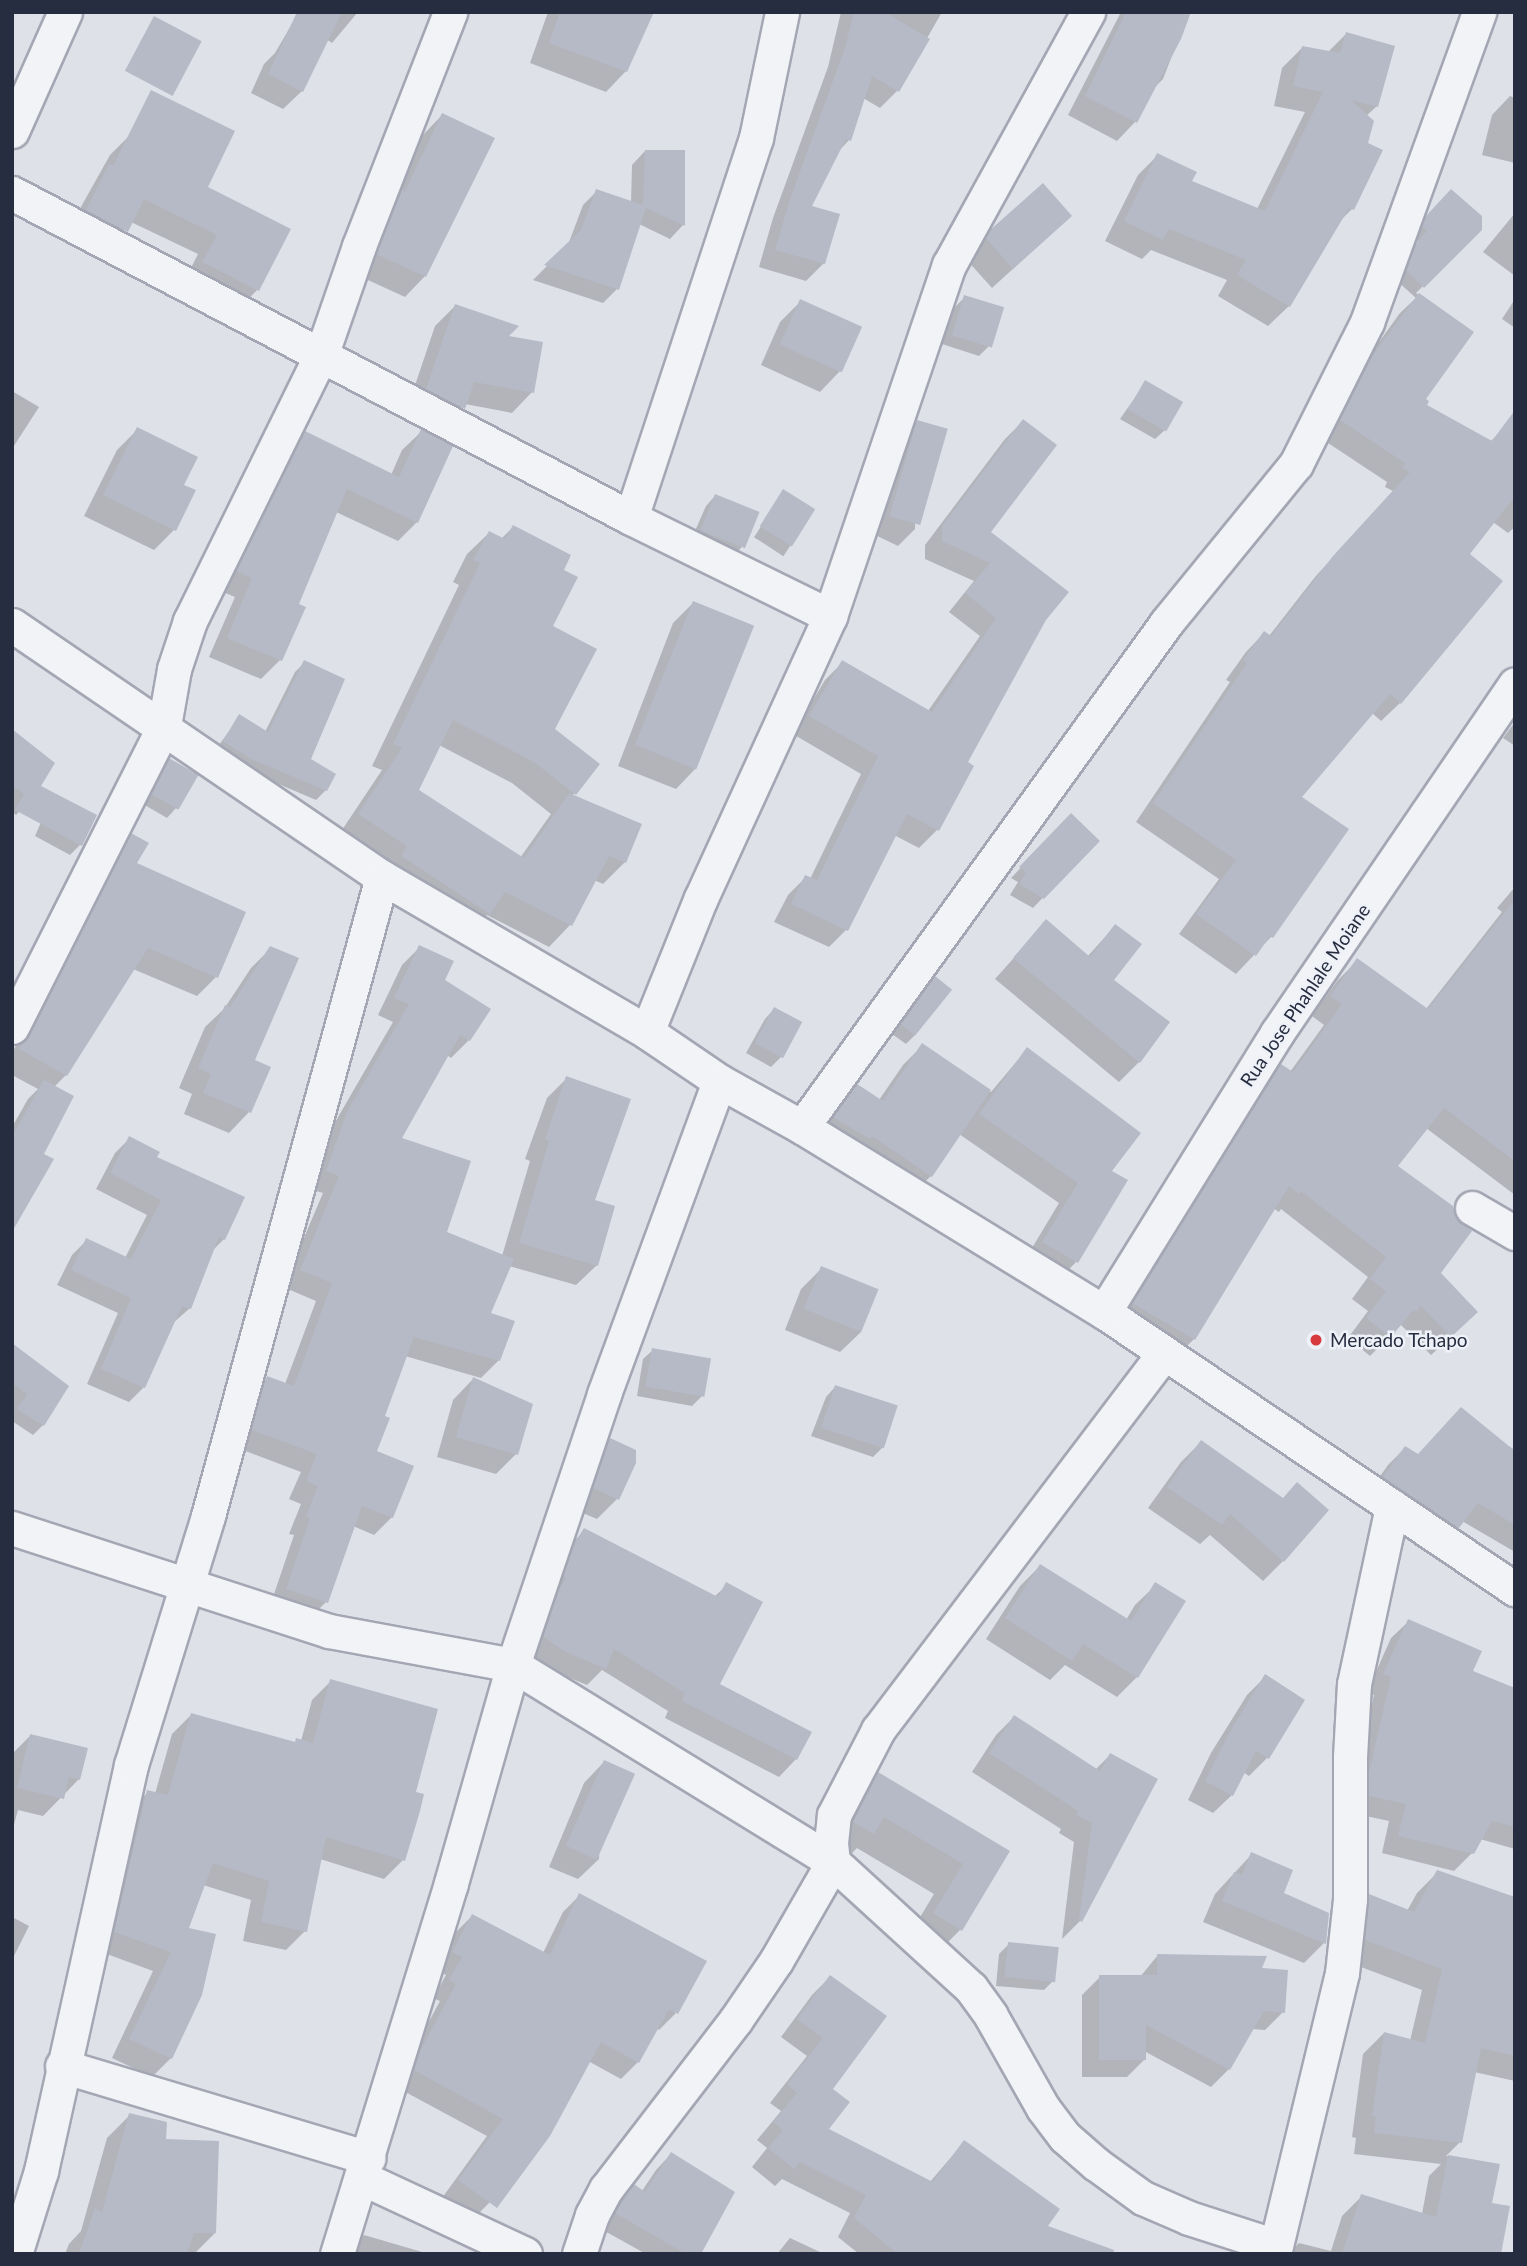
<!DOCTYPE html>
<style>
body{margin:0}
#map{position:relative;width:1527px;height:2266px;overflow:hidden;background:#dfe1e9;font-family:Lato,sans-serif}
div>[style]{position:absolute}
.shadow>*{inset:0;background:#0003;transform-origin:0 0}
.building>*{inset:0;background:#b6bac6;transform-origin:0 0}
.roads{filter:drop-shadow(2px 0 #a4a7b3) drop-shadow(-2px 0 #a4a7b3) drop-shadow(0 2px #a4a7b3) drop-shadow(0 -2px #a4a7b3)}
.minor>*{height:33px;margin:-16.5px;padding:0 16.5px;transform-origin:16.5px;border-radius:16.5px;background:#f2f3f7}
.dots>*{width:19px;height:19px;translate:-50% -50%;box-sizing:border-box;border:4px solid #eef1f7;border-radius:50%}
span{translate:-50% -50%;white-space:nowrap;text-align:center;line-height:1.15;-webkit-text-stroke:5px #eef1f7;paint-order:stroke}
.street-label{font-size:19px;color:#272d41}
.poi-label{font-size:19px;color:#272d41}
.left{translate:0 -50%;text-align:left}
.frame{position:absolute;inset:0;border:14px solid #272d41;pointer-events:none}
</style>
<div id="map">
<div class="shadow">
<i style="clip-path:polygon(299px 12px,358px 12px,332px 43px,326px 39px,302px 91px,283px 109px,251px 93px,264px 64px,275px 53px)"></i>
<i style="clip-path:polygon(548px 12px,652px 12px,626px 71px,606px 92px,530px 63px)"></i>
<i style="clip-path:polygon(841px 12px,942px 12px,897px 91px,880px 108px,863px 98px,849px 140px,837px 153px,809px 207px,824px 263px,806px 281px,759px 267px,773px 218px,828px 67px)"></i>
<i style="clip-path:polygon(1121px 12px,1189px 12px,1163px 79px,1151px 91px,1135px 122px,1117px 141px,1068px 115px)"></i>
<i style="clip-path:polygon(1346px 34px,1377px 106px,1366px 116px,1352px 209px,1336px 225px,1289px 306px,1268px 326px,1218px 296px,1227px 280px,1151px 250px,1142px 259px,1105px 241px,1138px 175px,1158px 155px,1190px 182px,1257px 209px,1305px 112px,1274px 106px,1282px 68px,1303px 47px,1328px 52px)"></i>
<i style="clip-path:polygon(1510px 96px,1515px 98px,1515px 163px,1482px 155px,1492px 115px)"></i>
<i style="clip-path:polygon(442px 115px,425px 276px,405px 297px,357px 275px,422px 136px)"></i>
<i style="clip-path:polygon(129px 136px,206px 187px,289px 230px,257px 290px,238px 310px,184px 282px,198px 254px,131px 222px,107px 251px,68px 230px,110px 155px)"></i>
<i style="clip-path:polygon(645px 151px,683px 225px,670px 239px,639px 224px,617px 289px,603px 303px,533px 280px,568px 245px,583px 205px,597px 191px,631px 203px,632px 165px)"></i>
<i style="clip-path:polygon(1441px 201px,1480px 229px,1416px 293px,1471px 332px,1424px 399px,1424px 406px,1490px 442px,1500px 432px,1515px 437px,1515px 527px,1508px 533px,1493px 522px,1468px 554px,1400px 703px,1381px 721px,1372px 713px,1299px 797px,1347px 830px,1271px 937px,1236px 974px,1179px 934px,1219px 879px,1136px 822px,1230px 682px,1226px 680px,1246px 652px,1264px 633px,1269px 636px,1315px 577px,1393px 491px,1385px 487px,1387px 482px,1322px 439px,1351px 381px,1400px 313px,1416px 298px,1397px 281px,1407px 253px,1419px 242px,1413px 237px,1416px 228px)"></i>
<i style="clip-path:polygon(1515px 213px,1515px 276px,1483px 252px)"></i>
<i style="clip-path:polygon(991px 232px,1049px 236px,992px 288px,966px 259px)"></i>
<i style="clip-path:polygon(965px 297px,989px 346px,979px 356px,942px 344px,955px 307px)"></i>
<i style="clip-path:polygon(1515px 299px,1515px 328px,1502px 319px)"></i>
<i style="clip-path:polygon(800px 302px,860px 328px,840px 371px,820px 392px,761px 365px,780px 322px)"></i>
<i style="clip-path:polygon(455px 306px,506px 337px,532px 392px,512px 413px,465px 404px,444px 428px,407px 409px,435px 326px)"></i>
<i style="clip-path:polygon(1146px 382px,1165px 430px,1155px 439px,1120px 419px)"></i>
<i style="clip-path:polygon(12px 391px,39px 407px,12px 449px)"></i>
<i style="clip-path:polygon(1023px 421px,988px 533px,1045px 619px,965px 763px,972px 767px,937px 830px,919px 848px,894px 835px,847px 929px,829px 947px,774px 922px,788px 895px,806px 877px,810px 879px,861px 774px,793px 734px,825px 680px,843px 662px,928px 711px,980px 636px,949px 612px,974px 581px,925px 559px,925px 545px,1005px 439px)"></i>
<i style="clip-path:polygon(917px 422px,915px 529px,898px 546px,869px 532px,900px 439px)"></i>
<i style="clip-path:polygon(138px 429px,181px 485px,174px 530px,154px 550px,84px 516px,117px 450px)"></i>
<i style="clip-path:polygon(421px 432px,417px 522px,398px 541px,336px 512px,296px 605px,280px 660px,261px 679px,209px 657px,235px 597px,218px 590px,286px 452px,305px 433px,391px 475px,402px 450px)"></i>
<i style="left:784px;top:491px;width:35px;height:55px;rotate:33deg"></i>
<i style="clip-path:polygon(715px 496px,756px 513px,741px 548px,732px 558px,691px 540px,706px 506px)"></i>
<i style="clip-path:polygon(evenodd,513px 527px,561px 570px,551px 626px,552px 729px,598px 765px,572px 796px,625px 862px,603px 884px,594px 880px,570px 925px,549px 947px,487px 915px,467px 935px,338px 836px,382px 770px,372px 766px,459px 585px,453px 582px,467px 554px,489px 533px,501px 539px,513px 527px,439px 745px,512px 783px,551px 814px,520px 858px,417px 791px,439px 745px)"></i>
<i style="clip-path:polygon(693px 603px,752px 627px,696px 768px,676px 789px,618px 766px,673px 623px)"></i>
<i style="clip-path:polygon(305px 662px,309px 759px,326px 790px,316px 800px,241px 768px,214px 752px,240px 716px,265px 732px,295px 672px)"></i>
<i style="clip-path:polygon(1515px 722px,1515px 746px,1503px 738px)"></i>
<i style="clip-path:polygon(12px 732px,31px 799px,16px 815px,12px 812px)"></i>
<i style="clip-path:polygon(170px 760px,176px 808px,167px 818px,143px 804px,160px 770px)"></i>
<i style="clip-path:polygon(48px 806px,95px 816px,80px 845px,70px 855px,35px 836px)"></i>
<i style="clip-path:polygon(1071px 816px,1097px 841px,1033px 908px,1010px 895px,1018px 882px,1011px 878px)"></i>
<i style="clip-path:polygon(132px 835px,135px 864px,216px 977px,197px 996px,133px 969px,66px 1075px,54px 1087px,12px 1223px,12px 1127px,28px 1099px,38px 1089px,12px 1075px,12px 1053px,113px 855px)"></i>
<i style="clip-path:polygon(1515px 887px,1515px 1195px,1426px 1128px,1396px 1166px,1438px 1273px,1456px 1332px,1431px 1355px,1401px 1325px,1370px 1356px,1348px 1338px,1368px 1311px,1352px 1299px,1368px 1277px,1281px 1209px,1279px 1212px,1273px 1208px,1194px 1339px,1174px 1359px,1114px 1323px,1262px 1085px,1281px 1066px,1290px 1072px,1324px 1025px,1312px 1016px,1338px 980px,1357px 961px,1426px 1009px,1502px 912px,1497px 908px)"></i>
<i style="clip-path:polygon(1046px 922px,1087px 957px,1115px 926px,1112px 980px,1168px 1022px,1139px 1062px,1119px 1082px,995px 979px)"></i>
<i style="clip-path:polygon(420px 947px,442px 980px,488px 1009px,469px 1040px,451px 1058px,447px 1055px,399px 1139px,445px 1233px,502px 1256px,530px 1161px,525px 1159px,547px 1098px,567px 1078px,593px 1201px,597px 1265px,576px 1285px,509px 1266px,489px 1314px,499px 1360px,481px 1378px,405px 1356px,383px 1417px,374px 1452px,392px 1517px,374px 1535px,353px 1526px,326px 1602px,309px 1619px,270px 1606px,294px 1535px,289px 1534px,301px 1504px,289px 1499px,301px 1472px,235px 1447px,250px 1395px,267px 1378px,285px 1384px,316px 1301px,283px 1287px,323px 1193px,310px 1189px,330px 1131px,393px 1022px,378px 1015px,402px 965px)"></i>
<i style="clip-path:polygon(271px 948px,253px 1061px,268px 1068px,249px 1112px,229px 1133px,184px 1114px,192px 1094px,179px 1088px,205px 1027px,224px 1009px,251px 968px)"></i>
<i style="clip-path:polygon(935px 979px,915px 1035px,906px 1044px,892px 1034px)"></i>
<i style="clip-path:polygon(774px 1009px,781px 1057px,771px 1067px,746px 1053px,765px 1019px)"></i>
<i style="clip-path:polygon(922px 1046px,991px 1092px,1027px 1049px,1110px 1171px,1126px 1181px,1076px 1262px,1056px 1283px,1023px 1263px,1059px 1203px,959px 1134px,931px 1176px,911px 1195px,815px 1137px,838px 1106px,857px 1086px,879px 1100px,903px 1065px)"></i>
<i style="clip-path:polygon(130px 1138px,155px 1158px,224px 1239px,211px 1252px,189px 1309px,173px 1323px,144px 1387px,129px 1402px,87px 1384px,118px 1313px,57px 1285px,72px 1255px,87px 1240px,125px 1258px,147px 1215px,96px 1189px,115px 1153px)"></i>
<i style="clip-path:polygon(822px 1268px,861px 1332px,840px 1352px,785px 1330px,801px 1289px)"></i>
<i style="clip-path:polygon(12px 1349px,43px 1425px,33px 1435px,12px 1421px)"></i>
<i style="clip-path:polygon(653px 1350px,702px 1396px,692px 1406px,637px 1396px,643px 1359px)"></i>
<i style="clip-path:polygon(473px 1379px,516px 1454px,496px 1474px,437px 1457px,453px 1400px)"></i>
<i style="clip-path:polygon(835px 1387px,883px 1447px,873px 1457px,811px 1436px,826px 1397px)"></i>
<i style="clip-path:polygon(610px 1440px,617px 1499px,597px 1519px,573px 1509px,590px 1460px)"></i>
<i style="clip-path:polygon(1201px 1442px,1283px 1561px,1263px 1581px,1210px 1535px,1200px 1544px,1148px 1508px,1181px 1462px)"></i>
<i style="clip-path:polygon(1508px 1446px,1515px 1450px,1515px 1552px,1462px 1521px,1440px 1544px,1367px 1495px,1388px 1465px,1405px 1448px,1417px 1456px)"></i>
<i style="clip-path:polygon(584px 1531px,714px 1597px,727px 1585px,718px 1685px,796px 1759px,779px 1777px,665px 1718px,668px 1711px,602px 1670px,587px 1685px,546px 1668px,527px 1654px,567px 1548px)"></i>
<i style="clip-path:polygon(1040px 1566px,1126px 1620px,1135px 1605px,1156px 1585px,1137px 1677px,1117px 1697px,1065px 1665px,1050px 1680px,986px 1639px,1020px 1586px)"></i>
<i style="clip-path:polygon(1409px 1621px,1470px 1672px,1515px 1796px,1515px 1849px,1480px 1839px,1472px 1853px,1454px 1871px,1382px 1853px,1389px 1821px,1352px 1813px,1352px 1792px,1374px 1695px,1367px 1692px,1391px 1638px)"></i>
<i style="clip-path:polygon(1265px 1677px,1267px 1758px,1249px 1776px,1243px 1772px,1232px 1795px,1213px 1813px,1188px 1800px,1211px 1753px,1247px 1695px)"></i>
<i style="clip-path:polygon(331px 1681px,414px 1793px,403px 1860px,384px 1879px,320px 1859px,305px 1931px,286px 1950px,243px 1941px,251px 1900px,203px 1885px,187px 1929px,171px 2058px,152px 2077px,112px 2058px,153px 1971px,96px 1950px,129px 1811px,148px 1792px,155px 1794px,172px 1734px,191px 1715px,293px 1743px,301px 1741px,312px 1700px)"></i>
<i style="clip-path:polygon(1014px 1717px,1095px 1770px,1110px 1755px,1081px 1920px,1062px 1939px,1074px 1842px,1059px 1833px,1061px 1829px,972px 1772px,996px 1735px)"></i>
<i style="clip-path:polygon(30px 1736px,79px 1779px,43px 1816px,18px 1810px,12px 1832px,12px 1754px)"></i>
<i style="clip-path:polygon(604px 1762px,599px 1859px,578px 1879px,549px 1867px,584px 1783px)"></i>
<i style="clip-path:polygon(878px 1775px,1007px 1852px,960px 1930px,930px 1960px,904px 1944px,934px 1894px,857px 1848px,842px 1863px,848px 1805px)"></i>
<i style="clip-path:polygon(1251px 1855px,1324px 1943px,1304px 1963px,1203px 1922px,1215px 1894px)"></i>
<i style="clip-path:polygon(1438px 1872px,1515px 1899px,1515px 2081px,1474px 2072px,1460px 2142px,1446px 2156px,1498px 2166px,1449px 2254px,1288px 2254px,1299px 2243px,1331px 2251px,1342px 2216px,1362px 2196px,1422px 2214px,1429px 2176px,1441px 2164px,1354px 2154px,1356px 2138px,1352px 2137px,1363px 2054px,1384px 2033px,1410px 2041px,1422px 1990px,1345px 1961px,1349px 1917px,1370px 1897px,1407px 1911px,1417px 1893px)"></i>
<i style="clip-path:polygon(580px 1895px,676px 2013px,659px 2030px,657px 2028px,638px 2062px,621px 2079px,588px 2061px,490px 2202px,472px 2220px,442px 2198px,487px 2136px,398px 2088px,402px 2072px,440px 2001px,433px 1998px,446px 1975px,436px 1969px,455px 1933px,472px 1916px,543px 1953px,563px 1912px)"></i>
<i style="clip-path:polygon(12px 1917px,29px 1926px,12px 1960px)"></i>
<i style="clip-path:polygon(1009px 1944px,1054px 1980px,1044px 1990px,996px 1986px,999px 1954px)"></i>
<i style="clip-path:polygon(1158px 1955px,1260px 1969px,1283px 2012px,1265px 2030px,1252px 2029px,1229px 2069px,1211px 2087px,1144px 2051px,1144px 2060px,1127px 2077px,1082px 2077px,1082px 1995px,1100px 1977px,1140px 1977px)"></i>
<i style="clip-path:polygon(830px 1977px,830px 2089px,826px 2130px,930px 2182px,964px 2142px,1045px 2227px,1120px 2254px,859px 2254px,838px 2237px,850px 2213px,782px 2179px,775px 2186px,752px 2167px,767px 2148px,757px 2140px,781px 2111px,770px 2103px,807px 2056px,781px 2037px,812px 1995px)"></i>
<i style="clip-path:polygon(130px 2115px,164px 2141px,215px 2233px,194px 2254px,65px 2254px,69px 2244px,81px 2231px,107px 2138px)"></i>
<i style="clip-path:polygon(671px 2154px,699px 2254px,646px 2254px,601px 2229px,619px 2202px,634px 2187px,642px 2191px,656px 2170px)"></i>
<i style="clip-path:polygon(364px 2235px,429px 2254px,347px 2254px)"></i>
<i style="clip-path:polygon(790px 2238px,820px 2252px,820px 2254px,777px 2254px)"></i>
</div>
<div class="building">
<i style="clip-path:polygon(297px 12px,342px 12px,303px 92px,268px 74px)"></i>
<i style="clip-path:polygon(560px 12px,654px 12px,627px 72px,549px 43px)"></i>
<i style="clip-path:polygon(854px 12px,885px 12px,930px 39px,899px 92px,872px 76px,851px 141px,846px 139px,812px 206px,840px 214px,825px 264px,775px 250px,790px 199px,845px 48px)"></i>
<i style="clip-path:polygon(1126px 12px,1191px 12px,1181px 39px,1137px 123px,1085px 96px)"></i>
<i style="left:154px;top:16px;width:54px;height:62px;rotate:28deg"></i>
<i style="clip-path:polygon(1346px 32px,1395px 46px,1378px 107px,1351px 100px,1374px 121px,1368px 143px,1383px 150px,1354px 210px,1349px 208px,1290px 307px,1237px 275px,1246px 260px,1169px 229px,1163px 240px,1124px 221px,1157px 153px,1197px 172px,1192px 181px,1265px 211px,1323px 92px,1293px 86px,1302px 46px,1340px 53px)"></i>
<i style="clip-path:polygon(151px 90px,235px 131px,208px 187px,291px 229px,259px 291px,202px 262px,217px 235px,144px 199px,128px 232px,86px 210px,109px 164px,113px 166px)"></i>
<i style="clip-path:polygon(442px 113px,495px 138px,426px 277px,376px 254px,402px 190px,405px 191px)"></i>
<i style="clip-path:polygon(645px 150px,685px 150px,685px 226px,646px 208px,619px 290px,544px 265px,581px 230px,596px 189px,643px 205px)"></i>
<i style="clip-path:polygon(1043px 183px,1072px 216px,1013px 269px,986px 238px,990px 230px)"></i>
<i style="clip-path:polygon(1451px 189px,1482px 216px,1482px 230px,1424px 288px,1406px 270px,1417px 242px,1427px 231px,1422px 226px,1426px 216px)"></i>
<i style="clip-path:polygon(1419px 293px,1474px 332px,1426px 399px,1429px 401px,1427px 405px,1492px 441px,1515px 410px,1515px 496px,1470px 554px,1503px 581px,1401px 704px,1390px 694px,1302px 797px,1349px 829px,1273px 938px,1270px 936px,1256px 956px,1196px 914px,1236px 860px,1153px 803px,1247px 663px,1243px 660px,1264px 631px,1271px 636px,1333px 556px,1410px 472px,1402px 468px,1405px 463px,1340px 420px,1369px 360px)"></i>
<i style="left:964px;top:295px;width:42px;height:42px;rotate:17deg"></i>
<i style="left:800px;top:299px;width:68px;height:50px;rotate:24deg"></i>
<i style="clip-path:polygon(455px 304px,519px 326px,509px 336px,543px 342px,534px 393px,474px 382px,465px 409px,426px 389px)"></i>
<i style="left:1145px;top:380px;width:44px;height:34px;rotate:30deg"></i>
<i style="clip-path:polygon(1023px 419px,1057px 445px,991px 532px,1069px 592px,1046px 620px,968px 762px,974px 766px,939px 831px,907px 814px,848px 931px,791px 904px,805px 875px,817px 880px,878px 756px,809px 716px,842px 660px,932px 712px,996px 618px,965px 593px,990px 563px,942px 541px,942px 526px)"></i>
<i style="left:917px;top:420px;width:32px;height:100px;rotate:16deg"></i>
<i style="clip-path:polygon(137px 427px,198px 457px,184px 485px,196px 490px,176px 531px,103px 495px)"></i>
<i style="clip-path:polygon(421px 429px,453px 446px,418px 523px,347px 489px,299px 604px,306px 607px,282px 661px,227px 638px,252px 578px,236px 571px,305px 431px,399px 477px)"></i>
<i style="left:783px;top:489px;width:38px;height:44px;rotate:32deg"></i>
<i style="left:715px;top:494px;width:48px;height:39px;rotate:22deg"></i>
<i style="clip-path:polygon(513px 525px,571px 555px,564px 570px,578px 577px,553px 626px,597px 649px,555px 729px,600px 764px,576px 795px,534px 762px,453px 720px,419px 790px,524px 858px,569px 793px,642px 824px,626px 863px,609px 856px,572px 926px,505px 892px,490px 914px,401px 856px,407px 846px,358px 814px,402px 748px,393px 744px,480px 563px,473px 560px,489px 531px,505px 539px)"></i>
<i style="left:693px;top:601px;width:66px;height:155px;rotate:22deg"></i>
<i style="clip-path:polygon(304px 660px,345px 679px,311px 759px,336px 774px,327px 791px,251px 759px,223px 741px,239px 714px,268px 732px)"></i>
<i style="clip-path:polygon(12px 729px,55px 763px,41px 786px,97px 815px,82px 846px,15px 810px,24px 794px,12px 785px)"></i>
<i style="left:169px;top:758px;width:34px;height:40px;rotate:30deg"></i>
<i style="clip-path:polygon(1071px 813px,1100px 841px,1044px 899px,1019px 884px,1026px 872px,1019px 867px)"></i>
<i style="clip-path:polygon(131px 833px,149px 843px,137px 863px,246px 912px,218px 978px,148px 948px,67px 1076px,19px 1049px,29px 1036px)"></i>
<i style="clip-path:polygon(1515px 899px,1515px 1161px,1444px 1108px,1398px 1166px,1453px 1206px,1456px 1218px,1472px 1231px,1441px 1273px,1478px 1312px,1451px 1337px,1421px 1306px,1416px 1312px,1413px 1310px,1391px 1337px,1366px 1318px,1386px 1291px,1370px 1279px,1386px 1257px,1301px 1191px,1299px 1194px,1289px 1186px,1195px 1340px,1132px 1303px,1281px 1064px,1293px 1072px,1342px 1004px,1330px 996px,1357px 958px,1428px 1009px)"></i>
<i style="clip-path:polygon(1046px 919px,1090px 957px,1115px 924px,1142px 944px,1114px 980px,1170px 1022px,1140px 1063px,1013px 958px)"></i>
<i style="clip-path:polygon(419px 945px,454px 961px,445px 980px,491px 1009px,470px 1041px,460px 1035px,402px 1138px,471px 1161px,447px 1232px,514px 1259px,491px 1313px,515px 1321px,500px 1361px,414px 1337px,385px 1416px,390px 1418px,377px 1451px,414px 1466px,393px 1518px,362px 1506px,328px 1603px,286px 1589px,310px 1518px,306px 1516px,318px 1486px,306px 1481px,317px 1454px,251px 1430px,267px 1376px,294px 1386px,332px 1283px,300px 1270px,339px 1176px,326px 1171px,347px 1112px,409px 1004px,394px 998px)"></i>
<i style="clip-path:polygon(270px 946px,299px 958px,255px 1060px,271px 1067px,251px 1113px,203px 1093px,211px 1074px,198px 1068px,225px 1005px,230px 1007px)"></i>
<i style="left:935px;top:976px;width:22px;height:59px;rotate:39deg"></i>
<i style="left:774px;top:1007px;width:32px;height:41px;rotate:28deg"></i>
<i style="clip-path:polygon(922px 1043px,991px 1090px,932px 1177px,872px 1136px,870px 1139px,833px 1117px,857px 1084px,883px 1101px)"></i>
<i style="clip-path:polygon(1027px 1047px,1141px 1133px,1112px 1171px,1128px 1180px,1078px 1263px,1042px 1242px,1078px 1183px,979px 1114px)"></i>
<i style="clip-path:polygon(566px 1076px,631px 1099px,595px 1200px,615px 1206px,598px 1266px,519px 1243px,549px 1141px,545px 1139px)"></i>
<i style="clip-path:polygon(44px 1080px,74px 1096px,44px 1154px,54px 1159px,12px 1232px,12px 1136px)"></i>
<i style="clip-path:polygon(129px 1136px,160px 1152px,157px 1157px,245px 1197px,225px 1240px,219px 1237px,191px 1309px,182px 1306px,145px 1388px,101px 1369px,131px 1298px,71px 1270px,86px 1238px,131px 1259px,161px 1200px,110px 1173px)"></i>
<i style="left:821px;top:1266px;width:62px;height:46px;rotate:22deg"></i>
<i style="clip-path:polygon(12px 1343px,69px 1386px,44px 1426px,17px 1409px,27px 1394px,12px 1383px)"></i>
<i style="left:652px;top:1348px;width:60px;height:39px;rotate:10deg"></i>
<i style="clip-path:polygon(473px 1377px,533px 1404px,518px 1455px,456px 1437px)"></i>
<i style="left:835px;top:1385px;width:66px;height:45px;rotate:18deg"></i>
<i style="clip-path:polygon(1461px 1407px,1515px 1451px,1515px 1525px,1478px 1503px,1459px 1528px,1383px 1477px,1405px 1446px,1418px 1454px)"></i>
<i style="clip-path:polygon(610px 1438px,636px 1450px,636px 1463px,619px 1500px,593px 1488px)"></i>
<i style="clip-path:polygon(1201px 1440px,1283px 1498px,1297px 1482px,1329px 1510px,1284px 1562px,1230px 1514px,1222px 1525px,1167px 1487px)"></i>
<i style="clip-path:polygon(584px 1528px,718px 1597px,726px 1582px,763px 1602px,720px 1684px,812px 1732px,797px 1760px,682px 1701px,685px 1693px,614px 1649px,606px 1669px,564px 1651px,543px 1636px,560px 1587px,566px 1578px,563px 1576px,573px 1546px)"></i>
<i style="clip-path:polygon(1040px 1564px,1131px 1621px,1155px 1582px,1186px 1601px,1138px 1678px,1083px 1644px,1072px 1661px,1005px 1618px)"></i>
<i style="clip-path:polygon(1408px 1619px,1482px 1651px,1473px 1671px,1515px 1688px,1515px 1827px,1492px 1821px,1474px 1854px,1398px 1836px,1406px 1804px,1369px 1796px,1369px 1773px,1391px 1677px,1383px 1674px)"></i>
<i style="clip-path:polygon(1265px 1674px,1305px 1700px,1269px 1759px,1256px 1751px,1233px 1796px,1205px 1781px,1229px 1733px)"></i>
<i style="clip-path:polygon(330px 1679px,438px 1709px,416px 1792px,424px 1794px,420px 1811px,405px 1861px,326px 1837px,307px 1932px,261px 1922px,269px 1881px,213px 1863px,189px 1928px,216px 1934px,202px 1995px,172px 2059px,129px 2039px,171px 1952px,114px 1932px,147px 1790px,168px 1795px,191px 1713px,295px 1742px,296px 1738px,313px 1743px)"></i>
<i style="clip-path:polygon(1014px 1715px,1100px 1771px,1110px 1753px,1158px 1779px,1082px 1922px,1079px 1920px,1092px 1823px,1076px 1815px,1078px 1811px,989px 1753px)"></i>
<i style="clip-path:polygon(30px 1734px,88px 1748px,80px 1780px,69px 1777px,64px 1799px,17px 1788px)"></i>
<i style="left:604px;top:1760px;width:34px;height:94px;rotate:24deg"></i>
<i style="clip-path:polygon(878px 1772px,1010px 1851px,962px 1931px,933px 1913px,963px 1864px,884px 1817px,874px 1834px,853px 1822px)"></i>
<i style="clip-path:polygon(1251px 1852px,1293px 1870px,1284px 1893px,1329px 1913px,1326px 1944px,1222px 1901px,1234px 1872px,1242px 1875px)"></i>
<i style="clip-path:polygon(1437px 1870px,1515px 1897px,1515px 2056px,1481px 2048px,1462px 2143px,1374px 2133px,1376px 2117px,1372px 2116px,1384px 2032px,1425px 2043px,1442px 1969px,1365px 1940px,1369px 1894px,1414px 1912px)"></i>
<i style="clip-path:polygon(579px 1893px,707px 1961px,678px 2014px,669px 2009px,639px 2063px,601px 2042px,550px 2136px,497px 2208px,458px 2180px,503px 2119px,414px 2070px,419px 2053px,456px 1984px,449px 1980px,462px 1957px,452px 1952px,472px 1914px,550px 1955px)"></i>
<i style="left:1008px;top:1942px;width:51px;height:35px;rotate:6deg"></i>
<i style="clip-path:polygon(1157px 1954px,1267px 1956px,1262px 1968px,1288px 1970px,1285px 2013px,1264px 2011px,1230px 2070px,1146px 2025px,1146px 2060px,1099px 2060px,1099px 1975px,1157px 1975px)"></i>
<i style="clip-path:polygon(830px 1975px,887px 2016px,833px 2089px,850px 2102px,829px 2129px,933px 2182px,964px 2140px,1060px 2209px,1048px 2226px,1114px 2250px,1113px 2254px,898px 2254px,854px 2218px,866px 2195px,800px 2162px,794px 2169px,768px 2148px,783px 2130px,773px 2122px,797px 2093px,787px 2084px,823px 2038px,797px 2019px)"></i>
<i style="clip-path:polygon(129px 2113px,167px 2122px,166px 2139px,219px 2141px,216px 2233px,194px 2233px,187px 2254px,79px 2254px,95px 2208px,102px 2212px)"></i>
<i style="clip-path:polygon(671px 2152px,735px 2192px,701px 2254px,686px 2254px,615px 2213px,634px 2184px,645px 2192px)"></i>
<i style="clip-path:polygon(1448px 2155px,1500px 2164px,1492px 2203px,1510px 2206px,1501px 2254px,1342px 2254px,1361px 2194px,1436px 2217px)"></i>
</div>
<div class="roads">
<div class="minor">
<i style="left:12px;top:131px;width:130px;rotate:-66deg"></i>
<i style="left:12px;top:193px;width:699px;rotate:27.7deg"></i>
<i style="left:631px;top:518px;width:222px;rotate:26.2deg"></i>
<i style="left:631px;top:518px;width:400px;rotate:-71.8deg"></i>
<i style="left:756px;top:138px;width:129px;rotate:-78.3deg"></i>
<i style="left:12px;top:625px;width:448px;rotate:34.3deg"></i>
<i style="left:382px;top:877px;width:307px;rotate:30.3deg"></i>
<i style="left:647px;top:1032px;width:87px;rotate:34.2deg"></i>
<i style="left:719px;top:1081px;width:95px;rotate:29deg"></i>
<i style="left:802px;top:1127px;width:354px;rotate:31.5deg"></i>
<i style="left:1104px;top:1312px;width:496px;rotate:34deg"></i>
<i style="left:12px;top:1027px;width:337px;rotate:-63.2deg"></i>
<i style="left:164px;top:726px;width:58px;rotate:-80deg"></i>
<i style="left:174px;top:669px;width:51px;rotate:-71.6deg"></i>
<i style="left:190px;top:621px;width:299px;rotate:-63.8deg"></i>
<i style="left:322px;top:353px;width:113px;rotate:-70.9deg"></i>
<i style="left:359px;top:246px;width:251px;rotate:-68.7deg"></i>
<i style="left:647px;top:1032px;width:144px;rotate:-68.1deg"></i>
<i style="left:701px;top:898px;width:310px;rotate:-65.4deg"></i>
<i style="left:830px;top:616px;width:371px;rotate:-71.3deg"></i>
<i style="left:949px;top:265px;width:289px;rotate:-61.2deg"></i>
<i style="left:802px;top:1127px;width:623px;rotate:-54.14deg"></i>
<i style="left:1167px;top:622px;width:204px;rotate:-50.8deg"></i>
<i style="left:1296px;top:464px;width:159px;rotate:-63.4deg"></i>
<i style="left:1367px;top:322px;width:330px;rotate:-70.1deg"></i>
<i style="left:1472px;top:1208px;width:50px;rotate:30.2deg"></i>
<i style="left:1104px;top:1312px;width:328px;rotate:-58.2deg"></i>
<i style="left:1277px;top:1033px;width:422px;rotate:-55.7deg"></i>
<i style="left:12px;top:1528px;width:333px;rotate:18deg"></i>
<i style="left:329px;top:1631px;width:187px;rotate:10.5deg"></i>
<i style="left:513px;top:1665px;width:376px;rotate:31.6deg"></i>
<i style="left:833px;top:1862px;width:187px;rotate:42.4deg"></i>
<i style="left:971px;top:1988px;width:34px;rotate:54deg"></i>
<i style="left:991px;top:2016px;width:106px;rotate:60.5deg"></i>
<i style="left:1043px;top:2108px;width:36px;rotate:53deg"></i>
<i style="left:1065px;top:2137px;width:41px;rotate:41.1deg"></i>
<i style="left:1096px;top:2164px;width:58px;rotate:35.9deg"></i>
<i style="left:1143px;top:2198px;width:50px;rotate:23.5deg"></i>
<i style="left:1189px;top:2218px;width:91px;rotate:17.8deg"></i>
<i style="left:62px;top:2066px;width:320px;rotate:16.7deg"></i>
<i style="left:362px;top:2178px;width:180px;rotate:25deg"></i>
<i style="left:15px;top:2254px;width:87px;rotate:-72.6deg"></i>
<i style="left:41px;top:2171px;width:416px;rotate:-77.5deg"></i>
<i style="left:131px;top:1765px;width:261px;rotate:-72.8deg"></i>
<i style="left:208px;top:1516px;width:662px;rotate:-74.77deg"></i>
<i style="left:337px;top:2254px;width:388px;rotate:-72.9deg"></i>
<i style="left:451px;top:1883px;width:227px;rotate:-74.1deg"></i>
<i style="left:513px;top:1665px;width:286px;rotate:-71.4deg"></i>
<i style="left:604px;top:1394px;width:333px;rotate:-69.8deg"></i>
<i style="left:579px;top:2254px;width:41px;rotate:-71.6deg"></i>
<i style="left:592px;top:2215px;width:30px;rotate:-62deg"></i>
<i style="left:606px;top:2189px;width:212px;rotate:-52.5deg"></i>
<i style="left:735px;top:2021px;width:73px;rotate:-55.7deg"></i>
<i style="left:776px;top:1961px;width:114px;rotate:-60.1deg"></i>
<i style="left:833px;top:1862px;width:19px;rotate:-96deg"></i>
<i style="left:831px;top:1843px;width:28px;rotate:-84deg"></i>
<i style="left:834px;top:1815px;width:96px;rotate:-62.6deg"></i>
<i style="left:878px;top:1730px;width:473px;rotate:-52.8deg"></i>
<i style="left:1274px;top:2254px;width:289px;rotate:-76.4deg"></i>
<i style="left:1342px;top:1973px;width:74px;rotate:-83.8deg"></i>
<i style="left:1350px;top:1899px;width:142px;rotate:-90deg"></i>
<i style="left:1350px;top:1757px;width:73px;rotate:-86.9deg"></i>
<i style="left:1354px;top:1684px;width:182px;rotate:-77.9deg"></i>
</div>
</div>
<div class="dots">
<i style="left:1316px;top:1340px;background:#d73b3d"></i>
</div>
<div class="street-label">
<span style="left:1305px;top:995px;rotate:-56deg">Rua Jose Phahlale Moiane</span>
</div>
<div class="poi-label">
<span class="left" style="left:1330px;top:1340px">Mercado Tchapo</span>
</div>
<div class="frame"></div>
</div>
